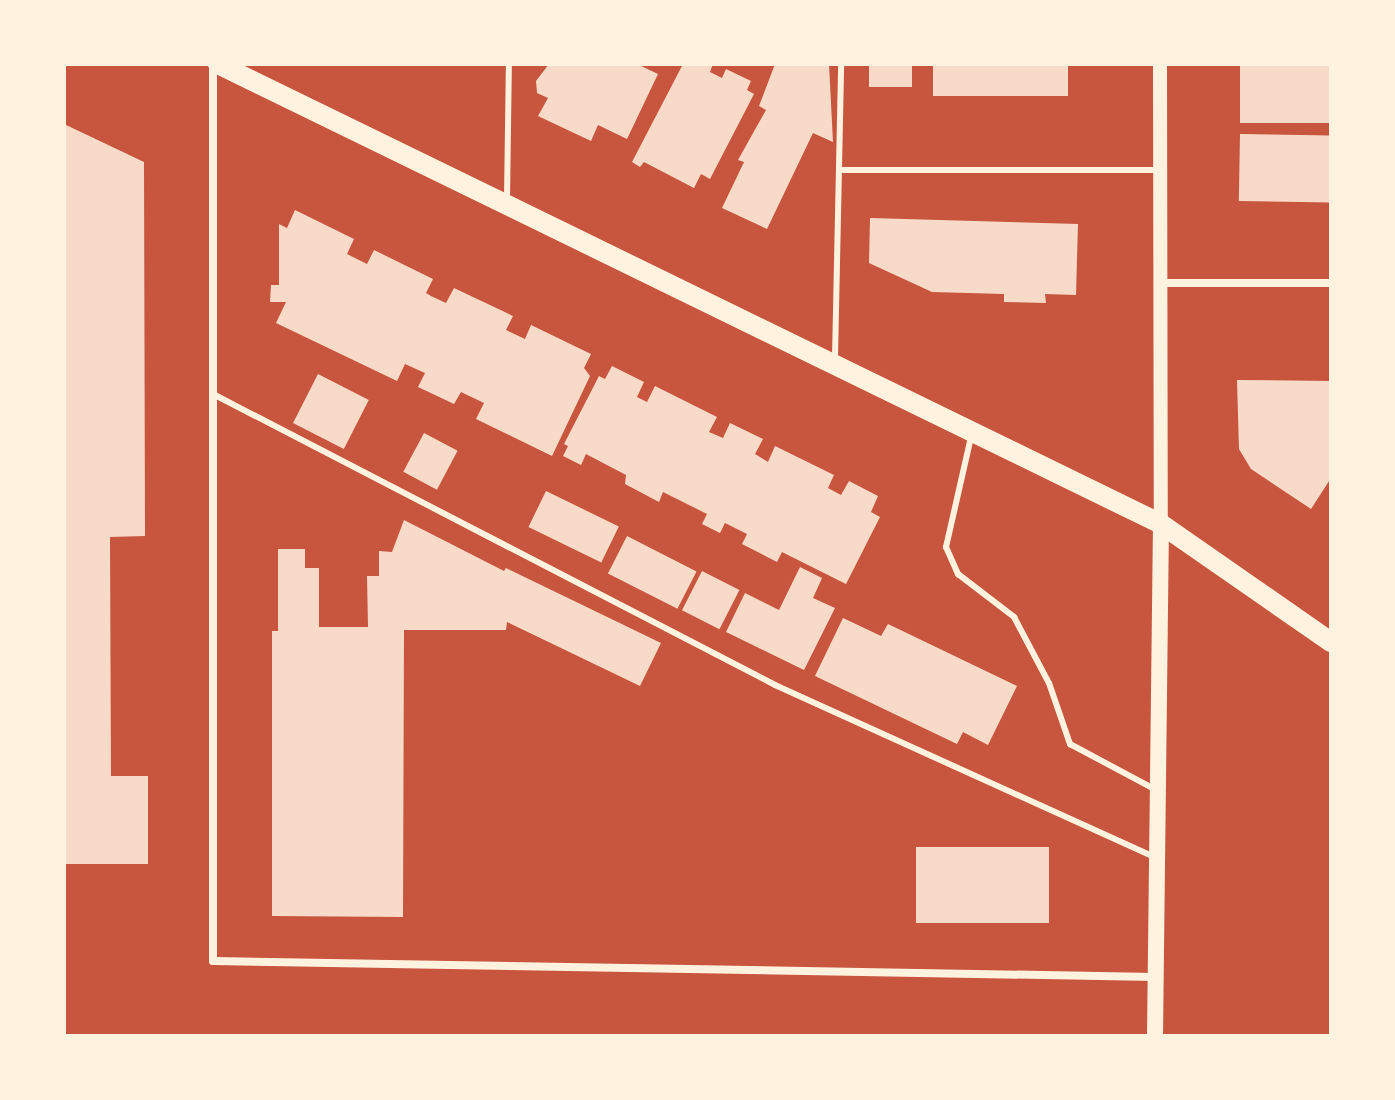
<!DOCTYPE html>
<style>
body{margin:0}
#map{position:relative;width:1395px;height:1100px;overflow:hidden;background:#c8553d;font-family:"DejaVu Sans",sans-serif}
div>[style]{position:absolute}
.building>*{inset:0;background:#f7dbc8;transform-origin:0 0}
.service>*{height:6px;margin:-3px;padding:0 3px;transform-origin:3px;border-radius:3px;background:#fff3e0}
.minor>*{height:8px;margin:-4px;padding:0 4px;transform-origin:4px;border-radius:4px;background:#fff3e0}
.tertiary>*{height:14px;margin:-7px;padding:0 7px;transform-origin:7px;border-radius:7px;background:#fff3e0}
.secondary>*{height:16px;margin:-8px;padding:0 8px;transform-origin:8px;border-radius:8px;background:#fff3e0}
.primary>*{height:20px;margin:-10px;padding:0 10px;transform-origin:10px;border-radius:10px;background:#fff3e0}
span{translate:-50% -50%;white-space:nowrap;text-align:center;line-height:1.15;-webkit-text-stroke:7px #fff3e0;paint-order:stroke}
.frame{position:absolute;inset:0;border:66px solid #fff3e0;pointer-events:none}
</style>
<div id="map">
<div class="building">
<i style="clip-path:polygon(549px 64px,637px 64px,658px 74px,627px 139px,598px 125px,591px 141px,538px 116px,548px 98px,537px 93px,536px 81px)"></i>
<i style="clip-path:polygon(683px 64px,713px 64px,710px 72px,722px 78px,726px 69px,751px 81px,747px 90px,754px 94px,710px 179px,701px 174px,694px 188px,644px 162px,640px 167px,632px 162px)"></i>
<i style="clip-path:polygon(775px 64px,829px 64px,833px 142px,813px 133px,767px 229px,722px 208px,744px 162px,738px 160px,766px 110px,759px 106px)"></i>
<i style="left:869px;top:64px;width:43px;height:23px"></i>
<i style="left:933px;top:64px;width:135px;height:32px"></i>
<i style="left:1240px;top:64px;width:91px;height:59px"></i>
<i style="clip-path:polygon(64px 124px,144px 162px,145px 536px,110px 537px,111px 776px,148px 776px,148px 864px,64px 864px)"></i>
<i style="left:1240px;top:134px;width:91px;height:67px;rotate:1deg"></i>
<i style="clip-path:polygon(295px 210px,354px 239px,347px 254px,367px 264px,374px 250px,433px 279px,426px 293px,431px 296px,446px 303px,454px 288px,513px 316px,506px 330px,525px 339px,531px 325px,591px 354px,584px 368px,590px 376px,552px 456px,476px 419px,484px 403px,461px 392px,454px 404px,418px 387px,425px 373px,405px 364px,397px 381px,276px 323px,286px 302px,270px 302px,271px 285px,279px 285px,279px 224px,287px 228px)"></i>
<i style="clip-path:polygon(870px 218px,1078px 224px,1076px 295px,1045px 294px,1046px 303px,1004px 302px,1004px 294px,932px 292px,869px 263px)"></i>
<i style="clip-path:polygon(612px 366px,644px 382px,637px 397px,647px 402px,655px 386px,717px 417px,709px 432px,723px 438px,730px 423px,763px 439px,755px 454px,768px 462px,775px 446px,834px 475px,828px 488px,841px 495px,849px 481px,878px 496px,871px 512px,880px 517px,846px 584px,782px 552px,777px 562px,742px 544px,747px 534px,725px 523px,720px 533px,702px 524px,707px 514px,663px 492px,659px 502px,625px 484px,626px 475px,586px 454px,581px 465px,563px 456px,568px 446px,564px 444px,599px 376px,605px 379px)"></i>
<i style="left:318px;top:374px;width:57px;height:55px;rotate:27deg"></i>
<i style="clip-path:polygon(1237px 380px,1331px 381px,1331px 478px,1311px 509px,1251px 469px,1239px 449px)"></i>
<i style="left:424px;top:433px;width:38px;height:44px;rotate:28deg"></i>
<i style="left:546px;top:491px;width:81px;height:40px;rotate:26deg"></i>
<i style="clip-path:polygon(404px 520px,504px 571px,506px 568px,661px 643px,640px 686px,507px 622px,506px 630px,404px 630px,403px 917px,272px 916px,272px 631px,278px 631px,278px 549px,305px 549px,305px 568px,319px 568px,319px 627px,368px 627px,367px 576px,379px 576px,379px 551px,392px 552px)"></i>
<i style="left:627px;top:536px;width:78px;height:42px;rotate:27deg"></i>
<i style="clip-path:polygon(800px 567px,822px 578px,813px 598px,835px 608px,804px 670px,726px 632px,745px 593px,779px 610px)"></i>
<i style="left:702px;top:571px;width:42px;height:44px;rotate:27deg"></i>
<i style="clip-path:polygon(843px 618px,881px 636px,888px 624px,1017px 686px,988px 745px,963px 732px,957px 744px,815px 676px)"></i>
<i style="left:916px;top:847px;width:133px;height:76px"></i>
</div>
<div class="service">
<i style="left:839px;top:170px;width:322px"></i>
<i style="left:507px;top:199px;width:135px;rotate:-89.2deg"></i>
<i style="left:835px;top:358px;width:294px;rotate:-88.8deg"></i>
<i style="left:213px;top:394px;width:633px;rotate:27.37deg"></i>
<i style="left:775px;top:685px;width:416px;rotate:24.4deg"></i>
<i style="left:971px;top:437px;width:113px;rotate:102.8deg"></i>
<i style="left:946px;top:547px;width:30px;rotate:66deg"></i>
<i style="left:958px;top:574px;width:71px;rotate:37.5deg"></i>
<i style="left:1014px;top:617px;width:75px;rotate:62.1deg"></i>
<i style="left:1049px;top:683px;width:65px;rotate:71deg"></i>
<i style="left:1070px;top:744px;width:98px;rotate:28.1deg"></i>
</div>
<div class="minor">
<i style="left:213px;top:65px;width:896px;rotate:90deg"></i>
<i style="left:213px;top:961px;width:942px;rotate:0.97deg"></i>
<i style="left:1161px;top:283px;width:170px"></i>
</div>
<div class="tertiary">
<i style="left:1160px;top:64px;width:460px;rotate:89.9deg"></i>
</div>
<div class="secondary">
<i style="left:1155px;top:1036px;width:512px;rotate:-89.33deg"></i>
</div>
<div class="primary">
<i style="left:218px;top:64px;width:1049px;rotate:26deg"></i>
<i style="left:1161px;top:524px;width:207px;rotate:34.8deg"></i>
</div>
<div class="frame"></div>
</div>
